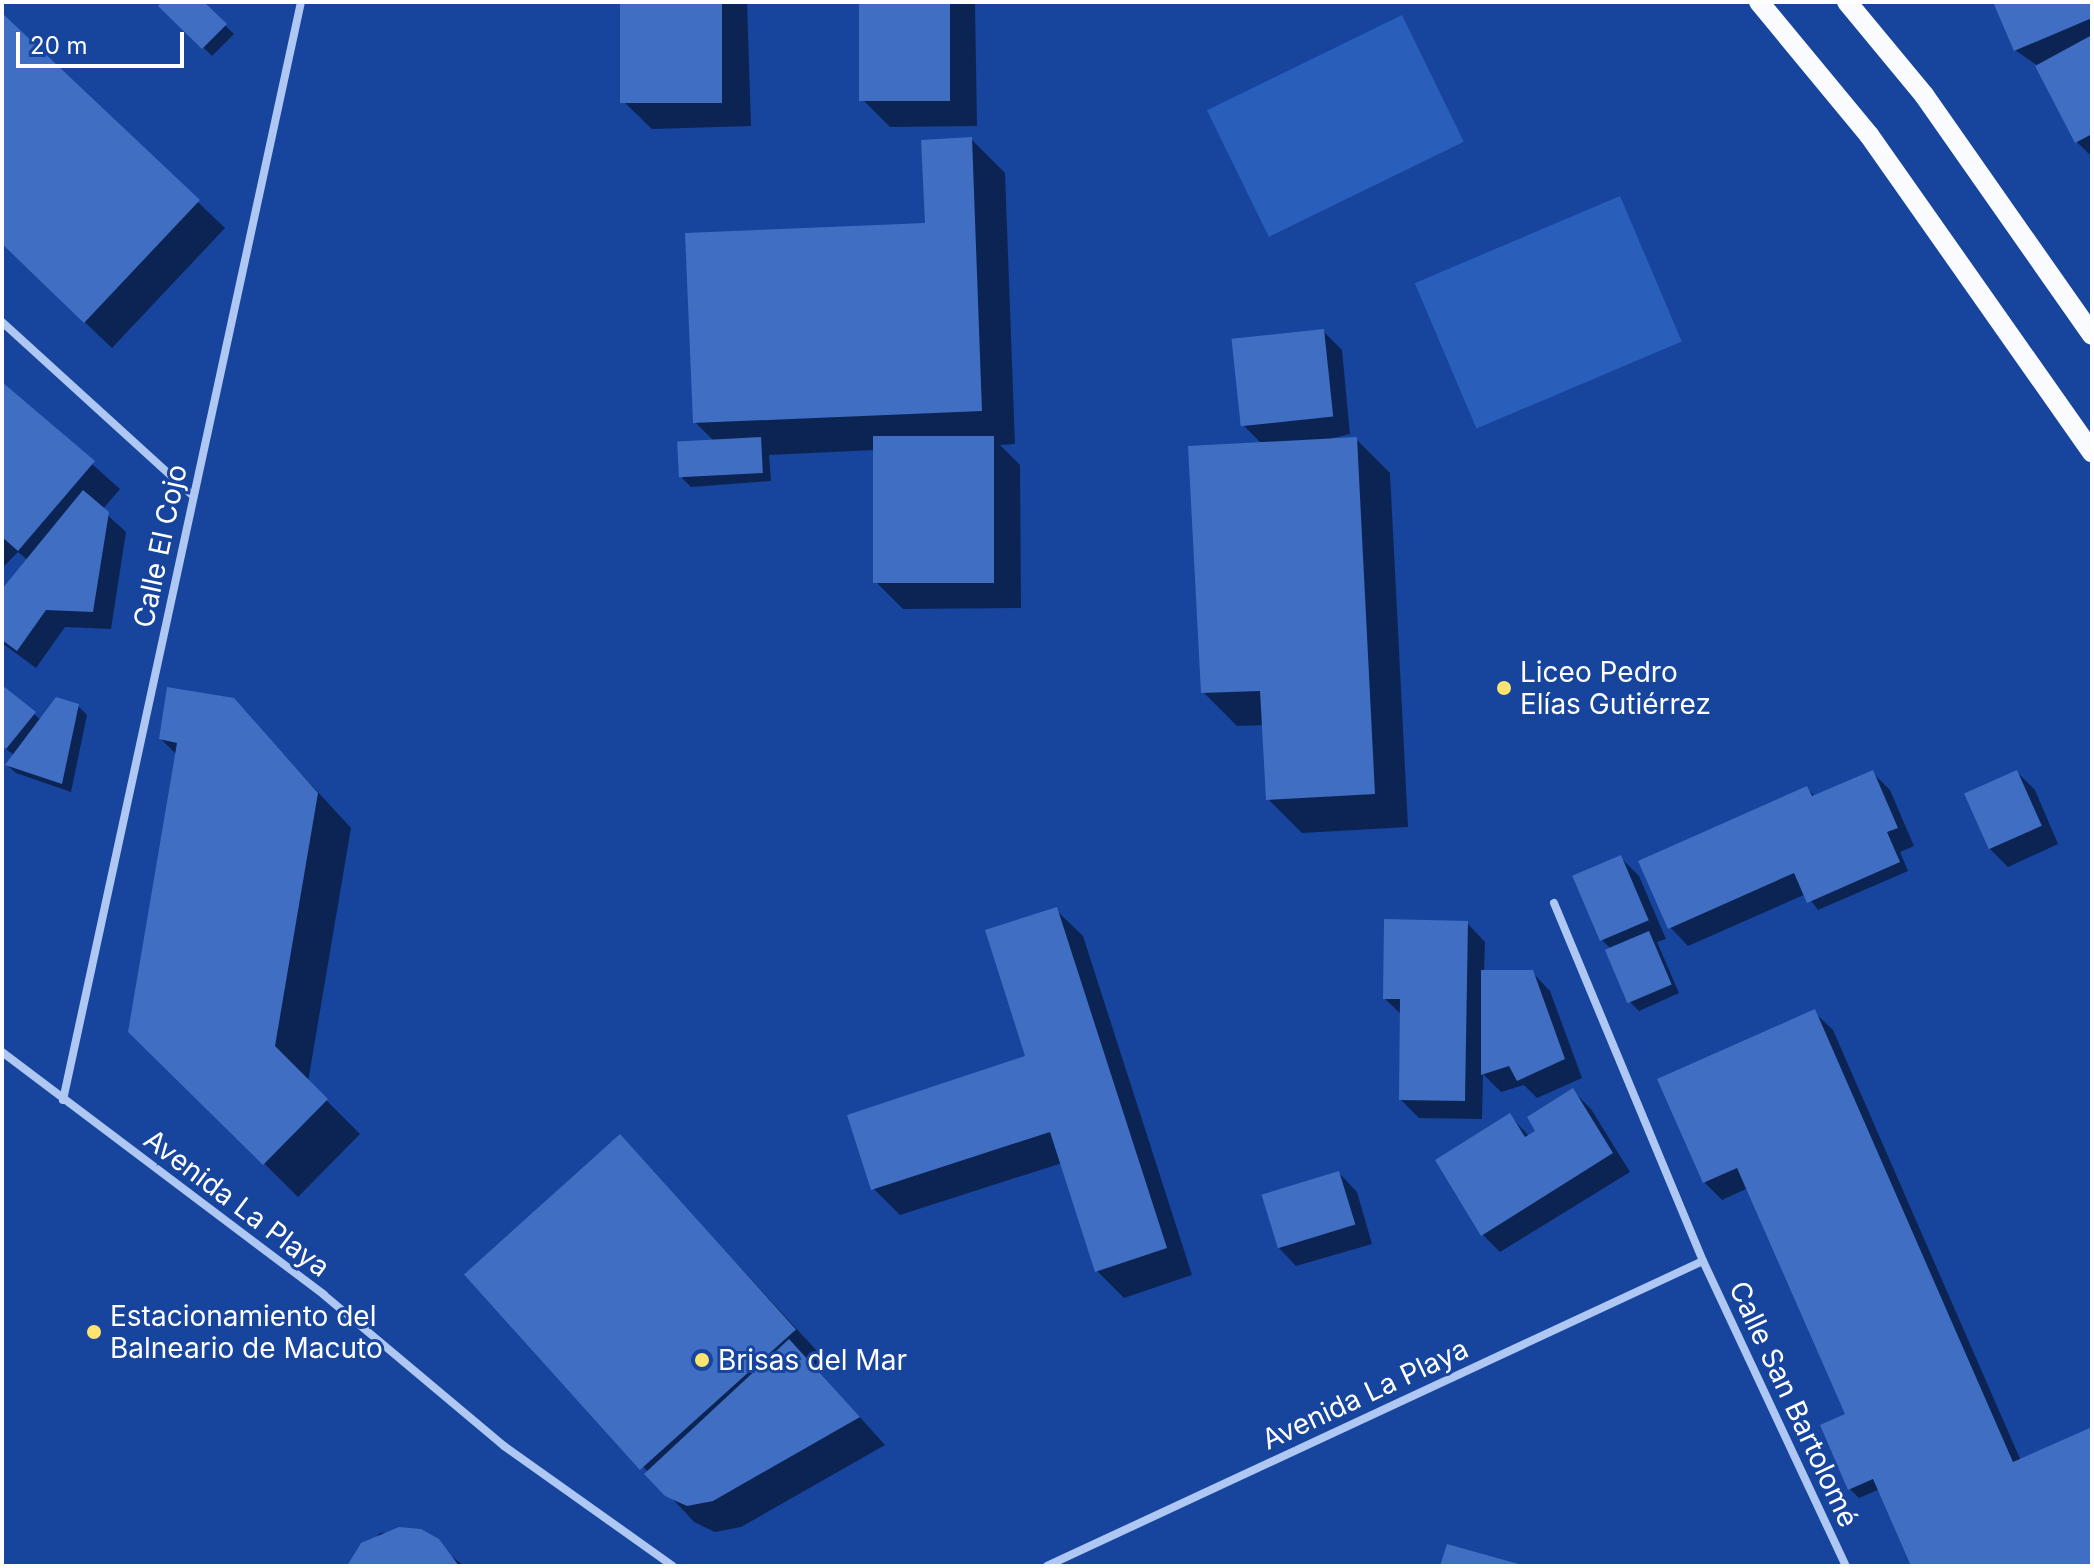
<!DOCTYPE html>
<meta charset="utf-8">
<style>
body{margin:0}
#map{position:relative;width:2094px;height:1568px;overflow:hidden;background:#17449d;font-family:Inter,sans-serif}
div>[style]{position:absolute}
.green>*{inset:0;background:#2a5ebb;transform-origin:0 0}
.shadow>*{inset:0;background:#0007}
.building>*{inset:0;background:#3f6ec3;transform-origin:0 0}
.street>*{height:8px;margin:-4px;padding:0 4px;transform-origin:4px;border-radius:4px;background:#aec7f3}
.primary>*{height:20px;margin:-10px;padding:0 10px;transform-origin:10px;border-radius:10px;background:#fafbff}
.dots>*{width:22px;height:22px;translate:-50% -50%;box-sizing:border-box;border:4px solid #17449d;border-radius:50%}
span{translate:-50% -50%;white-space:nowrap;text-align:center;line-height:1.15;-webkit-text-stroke:6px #17449d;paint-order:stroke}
.street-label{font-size:28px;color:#fff}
.poi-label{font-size:28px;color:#fff}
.left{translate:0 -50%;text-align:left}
.frame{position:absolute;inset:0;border:4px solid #fff;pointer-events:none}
.scale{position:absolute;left:16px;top:32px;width:168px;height:36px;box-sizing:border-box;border:4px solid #fff;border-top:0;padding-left:10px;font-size:24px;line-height:28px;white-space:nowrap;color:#fff;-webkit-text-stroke:6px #17449d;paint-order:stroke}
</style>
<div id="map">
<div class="green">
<i style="left:1402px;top:15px;width:141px;height:217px;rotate:64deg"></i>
<i style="left:1620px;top:196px;width:158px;height:223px;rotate:67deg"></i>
</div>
<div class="shadow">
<i style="clip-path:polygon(164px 2px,201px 2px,234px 34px,212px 56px,161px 6px)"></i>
<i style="clip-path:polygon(622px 2px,747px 2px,751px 126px,652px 129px,625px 103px)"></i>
<i style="clip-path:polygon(861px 2px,975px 2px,977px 126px,890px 127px,863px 100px)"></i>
<i style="clip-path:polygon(1995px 2px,2092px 2px,2092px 157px,2077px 142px,2038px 66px,2015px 50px)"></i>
<i style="clip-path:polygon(2px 15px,225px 228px,112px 348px,2px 244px)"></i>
<i style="clip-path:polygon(971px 139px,1005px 173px,1015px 444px,1000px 445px,1020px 465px,1021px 608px,903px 609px,876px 582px,875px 450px,769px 455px,771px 481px,691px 487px,682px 478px,715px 442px,695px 422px,927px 225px)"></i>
<i style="clip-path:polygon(1324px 332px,1342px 350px,1350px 434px,1321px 441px,1356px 439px,1390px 473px,1408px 827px,1302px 833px,1268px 799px,1264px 725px,1237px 726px,1203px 692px,1262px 444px,1243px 425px)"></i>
<i style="clip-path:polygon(2px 384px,120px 489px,102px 510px,126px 532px,111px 629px,65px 627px,36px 668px,2px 643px,2px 595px,29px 561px,18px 552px,2px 568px)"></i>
<i style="clip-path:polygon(2px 687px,41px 720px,78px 706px,87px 715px,71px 792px,16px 773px,7px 765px,14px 755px,2px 746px)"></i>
<i style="clip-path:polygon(233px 700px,351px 828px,308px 1082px,360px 1134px,298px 1197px,130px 1031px,177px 755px,161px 739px)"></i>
<i style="clip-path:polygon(1872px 772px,1890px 790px,1914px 846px,1900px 852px,1908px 871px,1818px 910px,1806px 894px,1688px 946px,1670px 927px,1807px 789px,1816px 797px)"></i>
<i style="clip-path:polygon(2017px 772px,2035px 790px,2058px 844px,2008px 867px,1989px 848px)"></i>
<i style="clip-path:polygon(1620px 857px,1639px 876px,1666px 939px,1657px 942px,1679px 993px,1639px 1011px,1630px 1002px,1612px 950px,1602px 940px,1574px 877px)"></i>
<i style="clip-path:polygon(1056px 910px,1083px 936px,1192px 1275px,1124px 1298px,1097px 1271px,1062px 1163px,900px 1215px,873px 1188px,1028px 1058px)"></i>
<i style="clip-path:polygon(1467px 923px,1485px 942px,1484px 972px,1532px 972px,1550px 991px,1582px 1078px,1537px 1098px,1524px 1085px,1501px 1092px,1483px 1074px,1482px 1119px,1419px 1118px,1401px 1100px,1402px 1015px,1385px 999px)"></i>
<i style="clip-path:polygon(1814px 1012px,1833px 1030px,2021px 1461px,2092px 1430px,2092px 1566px,1913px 1566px,1880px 1489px,1859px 1498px,1850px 1489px,1847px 1415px,1748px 1188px,1722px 1200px,1704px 1182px)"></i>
<i style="clip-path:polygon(1573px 1091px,1591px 1109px,1630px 1172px,1500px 1252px,1482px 1234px,1510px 1116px,1530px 1137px)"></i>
<i style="clip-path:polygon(620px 1137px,829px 1364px,820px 1373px,885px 1445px,741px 1527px,715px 1532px,694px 1522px,469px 1277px)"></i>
<i style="clip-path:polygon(1339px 1173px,1357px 1192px,1372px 1244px,1296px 1266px,1278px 1247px)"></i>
<i style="clip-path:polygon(420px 1531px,464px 1566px,350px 1566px,380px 1533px)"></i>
</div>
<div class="building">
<i style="clip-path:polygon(162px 2px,204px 2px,227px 24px,202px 49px,158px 6px)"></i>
<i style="left:620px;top:2px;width:102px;height:101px"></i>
<i style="left:859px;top:2px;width:91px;height:99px"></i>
<i style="clip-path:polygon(1993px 2px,2092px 2px,2092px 18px,2014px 51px)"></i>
<i style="clip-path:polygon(2px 13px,200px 200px,84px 323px,2px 244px)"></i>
<i style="clip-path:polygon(2092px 35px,2092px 134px,2075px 143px,2035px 66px)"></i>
<i style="clip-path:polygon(972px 137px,982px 411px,693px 423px,685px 233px,925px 223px,921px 140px)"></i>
<i style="left:1324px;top:329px;width:88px;height:93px;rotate:84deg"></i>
<i style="clip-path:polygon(2px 382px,95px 461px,18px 551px,2px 537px)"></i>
<i style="left:873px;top:436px;width:121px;height:147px"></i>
<i style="left:761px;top:437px;width:36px;height:84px;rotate:87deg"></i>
<i style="clip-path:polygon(1357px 437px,1375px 794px,1266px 800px,1260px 691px,1201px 693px,1188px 446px)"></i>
<i style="clip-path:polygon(83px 490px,109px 512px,93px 612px,46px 610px,17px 651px,2px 640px,2px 589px)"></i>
<i style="clip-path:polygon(2px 685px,36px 712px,6px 749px,2px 746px)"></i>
<i style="clip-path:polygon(167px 687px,234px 698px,318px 793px,275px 1046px,328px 1099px,263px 1165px,128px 1032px,177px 743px,159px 739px)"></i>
<i style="clip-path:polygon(56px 697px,79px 704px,62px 784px,5px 765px)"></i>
<i style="clip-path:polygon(1873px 770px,1898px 828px,1887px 832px,1900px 862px,1807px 903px,1794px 873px,1668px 929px,1638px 861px,1807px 786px,1812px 796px)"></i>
<i style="left:2017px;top:770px;width:61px;height:58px;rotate:66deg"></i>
<i style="left:1621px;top:855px;width:71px;height:53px;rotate:67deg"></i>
<i style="clip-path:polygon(1057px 907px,1167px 1248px,1095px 1272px,1050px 1132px,871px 1190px,847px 1115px,1025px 1056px,985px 930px)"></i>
<i style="clip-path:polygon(1384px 919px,1468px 921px,1465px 1101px,1399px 1100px,1400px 999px,1383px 999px)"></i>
<i style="left:1649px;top:931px;width:58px;height:48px;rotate:67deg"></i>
<i style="clip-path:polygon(1481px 970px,1533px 970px,1565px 1059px,1517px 1081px,1509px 1066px,1481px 1075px)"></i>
<i style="clip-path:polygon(1815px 1009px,2013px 1462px,2092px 1427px,2092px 1566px,1911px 1566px,1873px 1479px,1848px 1490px,1820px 1425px,1845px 1414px,1737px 1168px,1703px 1183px,1657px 1079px)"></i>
<i style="clip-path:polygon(1573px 1088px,1613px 1153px,1481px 1236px,1435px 1160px,1510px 1113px,1525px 1137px,1535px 1131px,1527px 1117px)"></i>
<i style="left:620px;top:1134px;width:263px;height:210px;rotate:48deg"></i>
<i style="left:1339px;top:1171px;width:56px;height:81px;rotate:73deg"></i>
<i style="clip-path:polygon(789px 1339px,860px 1417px,713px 1501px,687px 1506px,665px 1496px,644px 1474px)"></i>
<i style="clip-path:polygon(399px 1527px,421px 1529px,439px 1539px,459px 1566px,347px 1566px,361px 1543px)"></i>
<i style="clip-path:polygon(1447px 1544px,1522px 1565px,1522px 1566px,1440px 1566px)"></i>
</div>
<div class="street">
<i style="left:2px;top:322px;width:258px;rotate:42.3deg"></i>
<i style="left:1554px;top:903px;width:388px;rotate:67.4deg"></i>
<i style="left:1703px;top:1261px;width:337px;rotate:64.9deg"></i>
<i style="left:2px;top:1052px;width:403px;rotate:37deg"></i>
<i style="left:324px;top:1295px;width:235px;rotate:40deg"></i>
<i style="left:504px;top:1446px;width:207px;rotate:35.4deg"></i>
<i style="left:63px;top:1100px;width:1123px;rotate:-77.77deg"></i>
<i style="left:1047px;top:1566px;width:723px;rotate:-24.94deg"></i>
</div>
<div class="primary">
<i style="left:1759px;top:2px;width:173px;rotate:50.4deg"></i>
<i style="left:1869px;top:135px;width:388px;rotate:54.9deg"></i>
<i style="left:1847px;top:2px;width:121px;rotate:50.4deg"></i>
<i style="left:1924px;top:95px;width:293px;rotate:55deg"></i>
</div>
<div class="dots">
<i style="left:1504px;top:688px;background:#ffe370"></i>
<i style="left:94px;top:1332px;background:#ffe370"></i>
<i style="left:702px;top:1360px;background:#ffe370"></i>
</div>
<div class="street-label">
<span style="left:160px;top:546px;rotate:-78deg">Calle El Cojo</span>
<span style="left:237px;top:1203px;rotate:37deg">Avenida La Playa</span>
<span style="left:1365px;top:1394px;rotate:-25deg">Avenida La Playa</span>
<span style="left:1794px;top:1404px;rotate:65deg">Calle San Bartolomé</span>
</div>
<div class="poi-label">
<span class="left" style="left:1520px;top:688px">Liceo Pedro<br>Elías Gutiérrez</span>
<span class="left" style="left:110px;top:1332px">Estacionamiento del<br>Balneario de Macuto</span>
<span class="left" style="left:718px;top:1360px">Brisas del Mar</span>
</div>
<div class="frame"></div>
<div class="scale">20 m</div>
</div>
